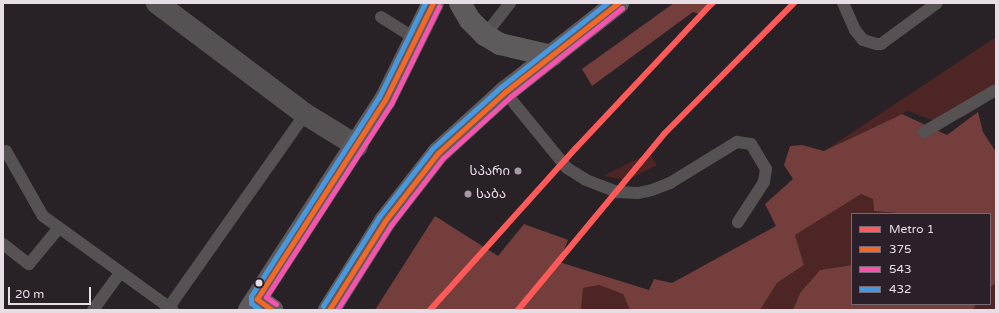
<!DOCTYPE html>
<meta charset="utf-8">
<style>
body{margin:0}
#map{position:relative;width:999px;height:313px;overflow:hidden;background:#282227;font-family:"Varela Round","Noto Sans Georgian",sans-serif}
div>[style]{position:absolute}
.green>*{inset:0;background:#4c2524}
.forest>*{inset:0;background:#733e3c}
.service>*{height:12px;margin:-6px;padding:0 6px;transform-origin:6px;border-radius:6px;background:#565254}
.minor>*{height:22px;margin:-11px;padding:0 11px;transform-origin:11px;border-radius:11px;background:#565254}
.secondary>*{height:22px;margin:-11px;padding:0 11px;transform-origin:11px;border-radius:11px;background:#615e5e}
.primary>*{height:22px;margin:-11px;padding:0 11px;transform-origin:11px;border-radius:11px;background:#5f5b5d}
.bus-1>*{height:5px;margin:-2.5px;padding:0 2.5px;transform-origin:2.5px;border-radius:2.5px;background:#f36827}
.bus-2>*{height:5px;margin:-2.5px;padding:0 2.5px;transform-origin:2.5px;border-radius:2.5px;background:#f653ac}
.bus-3>*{height:5px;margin:-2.5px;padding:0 2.5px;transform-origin:2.5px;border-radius:2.5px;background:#4699e1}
.metro-1>*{height:6px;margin:-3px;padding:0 3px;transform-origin:3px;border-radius:3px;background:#ff5a5a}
.dots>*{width:11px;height:11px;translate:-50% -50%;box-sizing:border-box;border:2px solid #2b1f29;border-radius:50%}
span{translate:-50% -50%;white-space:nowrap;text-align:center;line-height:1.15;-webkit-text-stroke:3px #2b1f29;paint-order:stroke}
.poi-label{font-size:13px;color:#e7dee5}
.right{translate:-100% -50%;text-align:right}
.left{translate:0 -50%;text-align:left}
.frame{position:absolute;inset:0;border:4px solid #e7dee5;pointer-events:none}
.legend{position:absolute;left:851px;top:213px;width:140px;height:92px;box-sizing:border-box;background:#2b1f29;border:1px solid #766b74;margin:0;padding:5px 7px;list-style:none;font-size:12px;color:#e7dee5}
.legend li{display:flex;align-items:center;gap:8px;height:20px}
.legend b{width:20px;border:1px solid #766b74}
.scale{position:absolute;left:8px;top:287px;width:83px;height:18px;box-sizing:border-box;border:2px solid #e7dee5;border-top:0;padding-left:5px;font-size:12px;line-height:14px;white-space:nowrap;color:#e7dee5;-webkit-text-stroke:3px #2b1f29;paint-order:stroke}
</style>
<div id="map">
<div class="green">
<i style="clip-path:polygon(996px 37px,996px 95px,967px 115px,943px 124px,908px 111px,824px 151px)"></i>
<i style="clip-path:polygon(649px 153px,657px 165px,628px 180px,603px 176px)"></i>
<i style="clip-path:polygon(861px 193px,873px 199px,874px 211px,909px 214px,852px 214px,852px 265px,820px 270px,800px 293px,793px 310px,760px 310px,777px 283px,804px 265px,795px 235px)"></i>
<i style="clip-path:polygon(996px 283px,996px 310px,973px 310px,976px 304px,990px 304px,990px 287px)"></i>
<i style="clip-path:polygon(599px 285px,623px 294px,630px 310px,581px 310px,583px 288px)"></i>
</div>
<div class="forest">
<i style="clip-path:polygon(674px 3px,718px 3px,703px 15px,693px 12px,592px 86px,582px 69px)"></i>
<i style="clip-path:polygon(978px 112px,983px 132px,996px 152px,996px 283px,990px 287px,990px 214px,909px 214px,874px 211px,873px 199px,861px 194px,795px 235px,804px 265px,777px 283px,760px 310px,630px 310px,623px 294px,599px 285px,583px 288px,581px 310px,375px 310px,435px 216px,498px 256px,524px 224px,568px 240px,559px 262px,649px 290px,654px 279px,672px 283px,776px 226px,765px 204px,793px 179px,784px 165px,790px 146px,802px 145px,824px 151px,902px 114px,947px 135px)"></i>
<i style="clip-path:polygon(852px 265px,852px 304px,976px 304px,973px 310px,793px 310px,800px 293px,820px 270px)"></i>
</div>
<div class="service">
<i style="left:843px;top:3px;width:30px;rotate:66deg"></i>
<i style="left:855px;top:30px;width:13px;rotate:51deg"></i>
<i style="left:863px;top:40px;width:14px;rotate:17deg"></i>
<i style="left:876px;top:44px;width:5px"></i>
<i style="left:881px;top:44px;width:69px;rotate:-36.2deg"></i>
<i style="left:381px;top:17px;width:41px;rotate:32.2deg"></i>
<i style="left:485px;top:35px;width:41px;rotate:-52deg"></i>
<i style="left:505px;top:92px;width:98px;rotate:50.8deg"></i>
<i style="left:567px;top:168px;width:22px;rotate:32deg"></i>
<i style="left:586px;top:180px;width:34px;rotate:21deg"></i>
<i style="left:618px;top:192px;width:20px;rotate:3deg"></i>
<i style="left:638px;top:193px;width:14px;rotate:-12deg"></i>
<i style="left:652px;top:190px;width:19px;rotate:-21deg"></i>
<i style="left:670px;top:183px;width:79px;rotate:-31.5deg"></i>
<i style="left:737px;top:142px;width:14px;rotate:8deg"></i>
<i style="left:751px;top:144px;width:29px;rotate:59deg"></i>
<i style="left:766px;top:169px;width:13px;rotate:99deg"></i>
<i style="left:764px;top:182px;width:48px;rotate:123deg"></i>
<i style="left:924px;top:132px;width:83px;rotate:-30.3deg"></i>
<i style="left:6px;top:151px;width:75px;rotate:60.4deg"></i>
<i style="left:43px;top:216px;width:160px;rotate:35.9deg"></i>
<i style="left:3px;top:244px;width:33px;rotate:38deg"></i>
<i style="left:29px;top:264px;width:45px;rotate:-50.4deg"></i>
<i style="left:169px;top:307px;width:236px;rotate:-54.8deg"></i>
<i style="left:93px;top:310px;width:46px;rotate:-53.9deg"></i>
</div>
<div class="minor">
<i style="left:157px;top:3px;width:185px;rotate:36.9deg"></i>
<i style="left:305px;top:114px;width:61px;rotate:31.6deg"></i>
</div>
<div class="secondary">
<i style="left:257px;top:299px;width:19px;rotate:36deg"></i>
</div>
<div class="primary">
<i style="left:460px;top:3px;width:20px;rotate:60deg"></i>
<i style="left:470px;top:20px;width:21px;rotate:45deg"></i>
<i style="left:485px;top:35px;width:17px;rotate:31deg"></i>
<i style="left:500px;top:44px;width:53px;rotate:13deg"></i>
<i style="left:249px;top:310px;width:250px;rotate:-57.1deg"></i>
<i style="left:385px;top:100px;width:108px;rotate:-63.7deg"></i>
<i style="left:329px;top:310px;width:105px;rotate:-57.8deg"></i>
<i style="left:385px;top:221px;width:86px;rotate:-52.1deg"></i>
<i style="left:438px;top:153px;width:91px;rotate:-42.3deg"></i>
<i style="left:505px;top:92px;width:144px;rotate:-38.2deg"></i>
</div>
<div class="bus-1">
<i style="left:272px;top:310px;width:19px;rotate:-144deg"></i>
<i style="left:257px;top:299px;width:237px;rotate:-57.3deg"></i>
<i style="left:385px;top:100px;width:108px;rotate:-63.7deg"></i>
<i style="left:329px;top:310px;width:105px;rotate:-57.8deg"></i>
<i style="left:385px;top:221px;width:86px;rotate:-52.1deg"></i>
<i style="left:438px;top:153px;width:91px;rotate:-42.3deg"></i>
<i style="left:505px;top:92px;width:144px;rotate:-38.2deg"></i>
</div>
<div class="bus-2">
<i style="left:276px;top:304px;width:12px;rotate:-145deg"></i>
<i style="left:266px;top:297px;width:230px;rotate:-57.1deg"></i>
<i style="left:391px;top:104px;width:109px;rotate:-63.9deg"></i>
<i style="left:337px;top:310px;width:101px;rotate:-57.6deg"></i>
<i style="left:391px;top:225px;width:85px;rotate:-52.2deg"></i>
<i style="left:443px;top:158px;width:91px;rotate:-42.3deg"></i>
<i style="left:510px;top:97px;width:143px;rotate:-38.5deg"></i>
</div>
<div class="bus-3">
<i style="left:323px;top:306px;width:105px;rotate:-57.8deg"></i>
<i style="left:379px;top:217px;width:88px;rotate:-52deg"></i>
<i style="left:433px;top:148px;width:91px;rotate:-41.9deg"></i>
<i style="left:501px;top:87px;width:135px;rotate:-38.4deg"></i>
<i style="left:260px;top:310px;width:11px;rotate:-142deg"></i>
<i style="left:251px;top:303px;width:7px;rotate:-90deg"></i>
<i style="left:251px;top:296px;width:237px;rotate:-57.3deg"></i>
<i style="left:379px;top:97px;width:105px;rotate:-63.9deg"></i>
</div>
<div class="metro-1">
<i style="left:430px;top:310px;width:218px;rotate:-48deg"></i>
<i style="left:576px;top:148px;width:199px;rotate:-46.8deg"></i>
<i style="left:518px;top:310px;width:229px;rotate:-50.3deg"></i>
<i style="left:664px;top:134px;width:185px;rotate:-45.2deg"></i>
</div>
<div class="dots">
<i style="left:518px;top:171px;background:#a49ca2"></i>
<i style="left:468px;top:194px;background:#a49ca2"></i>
<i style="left:259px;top:283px;background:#e7dee5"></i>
</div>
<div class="poi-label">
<span class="right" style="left:510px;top:171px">სპარი</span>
<span class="left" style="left:476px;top:194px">საბა</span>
</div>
<div class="frame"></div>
<ul class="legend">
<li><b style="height:5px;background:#ff5a5a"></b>Metro 1</li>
<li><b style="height:5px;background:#f36827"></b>375</li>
<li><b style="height:5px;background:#f653ac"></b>543</li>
<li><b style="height:5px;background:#4699e1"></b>432</li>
</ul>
<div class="scale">20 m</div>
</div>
